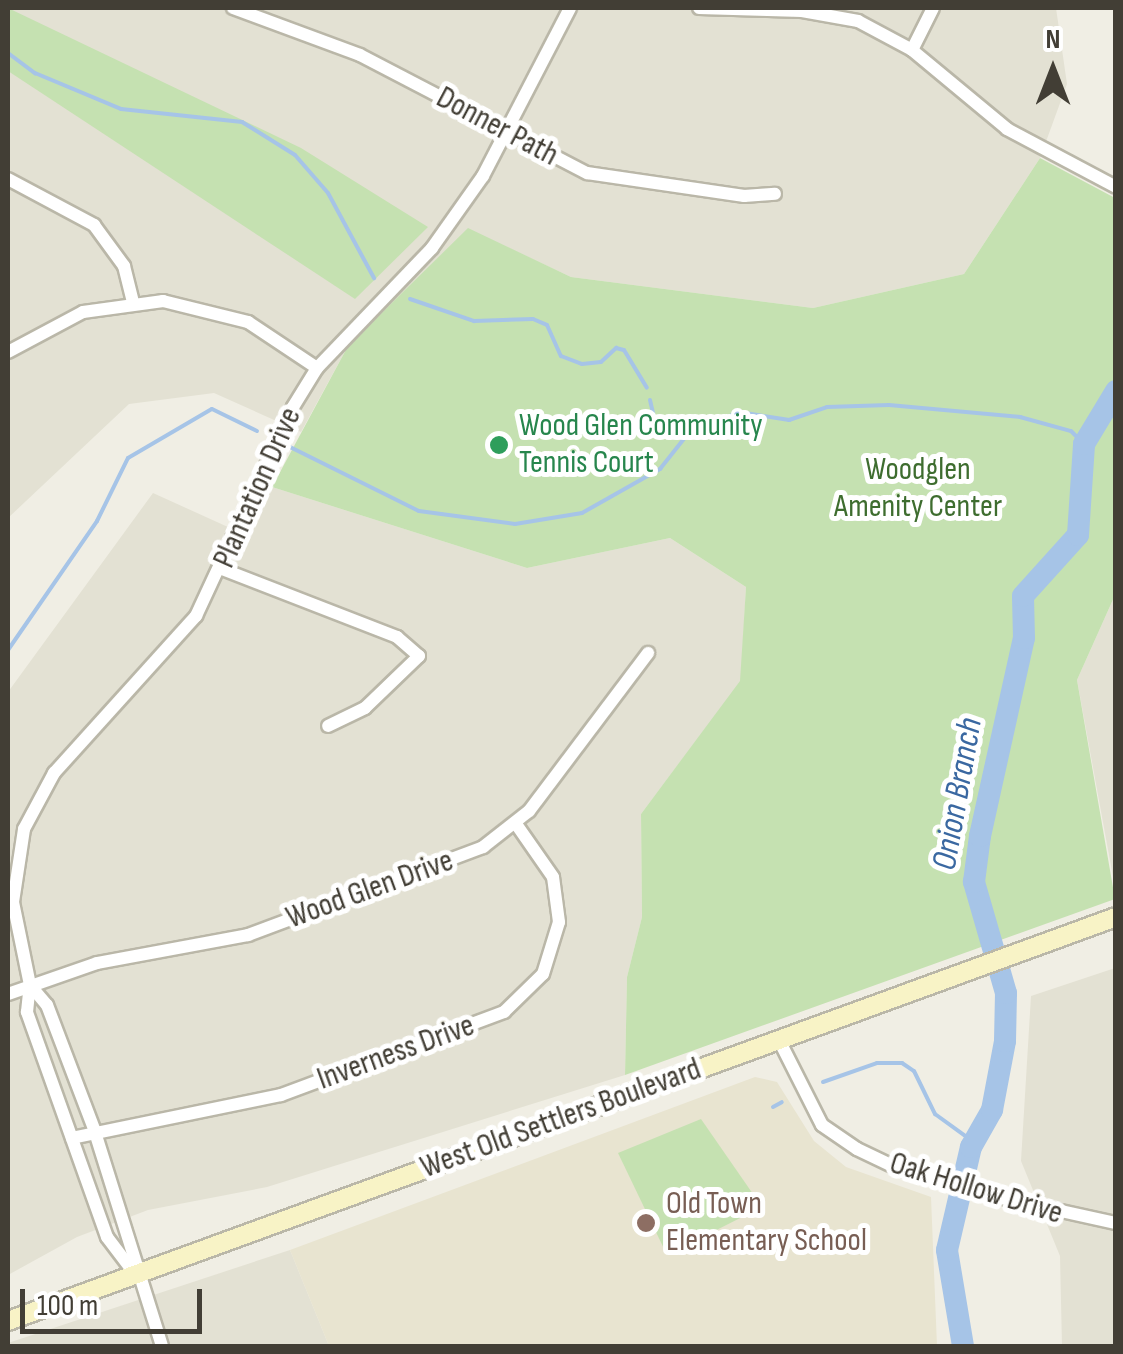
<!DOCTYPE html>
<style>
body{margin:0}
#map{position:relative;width:1123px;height:1354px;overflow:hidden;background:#f0eee4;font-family:"Sofia Sans Condensed",sans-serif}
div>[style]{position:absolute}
.residential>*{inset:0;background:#e3e1d3}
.education>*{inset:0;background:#e8e4d0}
.green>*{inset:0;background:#c5e1b1}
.stream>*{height:4px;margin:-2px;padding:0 2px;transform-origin:2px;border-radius:2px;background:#a6c4e7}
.river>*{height:22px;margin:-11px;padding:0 11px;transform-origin:11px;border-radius:11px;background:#a6c4e7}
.roads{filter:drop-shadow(2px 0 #bab7a8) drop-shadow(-2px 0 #bab7a8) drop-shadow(0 2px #bab7a8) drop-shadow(0 -2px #bab7a8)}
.minor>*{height:12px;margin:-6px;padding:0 6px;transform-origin:6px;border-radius:6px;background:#fff}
.secondary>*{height:18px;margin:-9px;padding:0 9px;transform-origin:9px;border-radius:9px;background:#f8f3c6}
.dots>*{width:28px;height:28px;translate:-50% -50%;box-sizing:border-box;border:5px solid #fff;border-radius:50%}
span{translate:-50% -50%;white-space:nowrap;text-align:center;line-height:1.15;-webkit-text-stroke:10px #fff;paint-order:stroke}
.street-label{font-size:32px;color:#423e35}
.leisure-label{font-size:32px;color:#27864d}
.left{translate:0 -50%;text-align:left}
.park-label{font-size:32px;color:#3e6d2f}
.education-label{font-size:32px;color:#785e54}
.water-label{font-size:35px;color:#3a68a1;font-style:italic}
.frame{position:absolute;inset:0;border:10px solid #423e35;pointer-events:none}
.north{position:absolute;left:1003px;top:20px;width:100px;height:100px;-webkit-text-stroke:8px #fff;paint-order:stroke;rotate:0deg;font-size:28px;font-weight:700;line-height:40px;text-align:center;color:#423e35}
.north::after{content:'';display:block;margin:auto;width:35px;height:45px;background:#423e35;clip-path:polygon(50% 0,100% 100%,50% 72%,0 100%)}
.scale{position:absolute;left:20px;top:1289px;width:182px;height:45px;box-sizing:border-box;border:5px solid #423e35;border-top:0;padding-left:12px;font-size:30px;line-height:35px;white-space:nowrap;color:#423e35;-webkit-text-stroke:8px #fff;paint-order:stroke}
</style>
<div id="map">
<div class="residential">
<i style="clip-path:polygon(8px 8px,1056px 8px,1067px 84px,1040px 158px,964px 274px,813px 308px,571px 277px,468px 229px,348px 346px,301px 432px,214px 393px,129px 404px,8px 518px)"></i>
<i style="clip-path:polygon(272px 487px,527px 568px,670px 538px,746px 587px,741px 681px,641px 814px,642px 917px,627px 977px,625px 1075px,267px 1187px,148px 1210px,77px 1237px,8px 1275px,8px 692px,153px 493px,250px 537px)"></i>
<i style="clip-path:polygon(1115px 595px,1115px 888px,1077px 680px)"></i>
<i style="clip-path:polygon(1115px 968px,1115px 1346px,1062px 1346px,1060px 1256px,1021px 1161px,1031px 996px)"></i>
<i style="clip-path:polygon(290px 1250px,329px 1346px,8px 1346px,8px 1343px)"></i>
</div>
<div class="education">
<i style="clip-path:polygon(755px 1077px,777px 1082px,814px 1141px,846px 1167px,931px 1197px,937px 1346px,329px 1346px,290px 1250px)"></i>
</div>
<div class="green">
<i style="clip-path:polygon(8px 8px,301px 148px,428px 227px,355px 299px,8px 71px)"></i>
<i style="clip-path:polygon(1040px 158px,1115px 198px,1115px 595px,1077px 680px,1115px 899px,625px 1075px,627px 977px,642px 917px,641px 814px,740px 681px,746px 587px,670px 538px,527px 568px,272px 487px,348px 346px,468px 228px,571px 277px,813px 308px,964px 274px)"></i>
<i style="clip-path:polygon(701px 1119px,762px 1207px,667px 1255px,618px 1153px)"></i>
</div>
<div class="stream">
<i style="left:8px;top:53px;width:34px;rotate:37deg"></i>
<i style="left:35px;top:73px;width:93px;rotate:22.7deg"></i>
<i style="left:121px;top:109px;width:122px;rotate:6.1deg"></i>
<i style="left:242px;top:122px;width:62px;rotate:31.9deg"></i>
<i style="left:295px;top:155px;width:50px;rotate:49deg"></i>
<i style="left:328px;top:193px;width:97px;rotate:61.6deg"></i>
<i style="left:410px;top:299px;width:68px;rotate:19deg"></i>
<i style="left:474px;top:321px;width:59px;rotate:-1.9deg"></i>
<i style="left:533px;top:319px;width:15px;rotate:23deg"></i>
<i style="left:547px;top:325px;width:34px;rotate:66deg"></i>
<i style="left:561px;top:356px;width:22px;rotate:21deg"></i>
<i style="left:582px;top:364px;width:19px;rotate:-6deg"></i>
<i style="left:601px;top:362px;width:21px;rotate:-43deg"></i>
<i style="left:616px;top:348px;width:8px;rotate:14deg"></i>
<i style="left:624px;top:350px;width:44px;rotate:58.8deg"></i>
<i style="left:650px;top:400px;width:17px;rotate:77deg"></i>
<i style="left:654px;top:417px;width:38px;rotate:29deg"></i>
<i style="left:687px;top:435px;width:57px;rotate:-23.9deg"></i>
<i style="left:739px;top:412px;width:51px;rotate:9.1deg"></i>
<i style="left:789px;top:420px;width:40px;rotate:-18.9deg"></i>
<i style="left:827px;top:407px;width:62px;rotate:-1.8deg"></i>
<i style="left:889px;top:405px;width:132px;rotate:5.2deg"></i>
<i style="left:1020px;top:417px;width:53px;rotate:15.4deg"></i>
<i style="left:1071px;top:431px;width:18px;rotate:45deg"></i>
<i style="left:288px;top:446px;width:146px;rotate:26.4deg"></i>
<i style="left:419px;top:511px;width:97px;rotate:7.7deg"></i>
<i style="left:515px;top:524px;width:68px;rotate:-9.3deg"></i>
<i style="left:582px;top:513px;width:90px;rotate:-29.4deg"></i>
<i style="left:660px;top:469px;width:43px;rotate:-51.5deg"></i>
<i style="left:8px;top:650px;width:157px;rotate:-55.4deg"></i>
<i style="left:97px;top:521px;width:70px;rotate:-63.8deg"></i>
<i style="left:128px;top:458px;width:97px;rotate:-30.3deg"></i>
<i style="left:212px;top:409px;width:50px;rotate:26.1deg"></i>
<i style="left:823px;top:1082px;width:57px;rotate:-19.4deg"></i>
<i style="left:877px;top:1063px;width:25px"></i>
<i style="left:902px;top:1063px;width:14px;rotate:34deg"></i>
<i style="left:914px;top:1071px;width:48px;rotate:64deg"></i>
<i style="left:935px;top:1114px;width:39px;rotate:36deg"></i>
<i style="left:967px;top:1137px;width:11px;rotate:68deg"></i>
<i style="left:773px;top:1107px;width:10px;rotate:-29deg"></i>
</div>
<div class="river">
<i style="left:963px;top:1346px;width:97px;rotate:-99.5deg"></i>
<i style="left:947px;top:1250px;width:106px;rotate:-76.9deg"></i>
<i style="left:971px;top:1147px;width:43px;rotate:-60.4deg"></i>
<i style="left:992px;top:1110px;width:70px;rotate:-79.3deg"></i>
<i style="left:1005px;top:1041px;width:48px;rotate:-88.8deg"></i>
<i style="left:1006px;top:993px;width:116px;rotate:-106.1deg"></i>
<i style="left:974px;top:882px;width:46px;rotate:-82.6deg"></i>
<i style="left:980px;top:836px;width:203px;rotate:-77.5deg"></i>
<i style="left:1024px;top:638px;width:42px;rotate:-91.4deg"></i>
<i style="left:1023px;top:596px;width:82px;rotate:-48deg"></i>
<i style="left:1078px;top:535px;width:91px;rotate:-86.2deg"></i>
<i style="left:1084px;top:444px;width:62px;rotate:-58.9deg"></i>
</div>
<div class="roads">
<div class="minor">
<i style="left:233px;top:8px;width:135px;rotate:20.3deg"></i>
<i style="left:360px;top:55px;width:256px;rotate:27.5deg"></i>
<i style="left:587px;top:173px;width:159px;rotate:8.3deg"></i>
<i style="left:744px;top:196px;width:31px;rotate:-4deg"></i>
<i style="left:699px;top:8px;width:103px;rotate:1.7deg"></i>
<i style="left:802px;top:11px;width:57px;rotate:10.1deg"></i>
<i style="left:858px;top:21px;width:61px;rotate:28.2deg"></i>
<i style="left:912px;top:50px;width:124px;rotate:39.7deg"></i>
<i style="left:1007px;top:129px;width:123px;rotate:28deg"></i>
<i style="left:912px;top:50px;width:47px;rotate:-63.4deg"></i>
<i style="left:8px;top:179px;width:98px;rotate:28.1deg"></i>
<i style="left:94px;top:225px;width:51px;rotate:53.8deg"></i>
<i style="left:124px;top:266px;width:36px;rotate:76deg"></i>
<i style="left:8px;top:352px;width:85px;rotate:-28.1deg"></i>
<i style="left:83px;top:312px;width:81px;rotate:-7.8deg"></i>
<i style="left:163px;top:301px;width:88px;rotate:13.9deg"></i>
<i style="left:248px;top:322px;width:83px;rotate:33.7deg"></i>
<i style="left:222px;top:569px;width:188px;rotate:21.2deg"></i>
<i style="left:397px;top:637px;width:29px;rotate:41deg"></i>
<i style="left:419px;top:656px;width:75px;rotate:136.1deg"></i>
<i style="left:365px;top:708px;width:41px;rotate:154.1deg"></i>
<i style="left:30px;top:985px;width:26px;rotate:50deg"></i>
<i style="left:47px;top:1005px;width:133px;rotate:69.2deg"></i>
<i style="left:94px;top:1129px;width:227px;rotate:72.6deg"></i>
<i style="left:8px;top:994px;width:94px;rotate:-19.2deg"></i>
<i style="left:97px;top:963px;width:154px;rotate:-10.5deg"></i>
<i style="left:248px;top:935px;width:251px;rotate:-20.5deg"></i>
<i style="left:483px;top:847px;width:58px;rotate:-38deg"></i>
<i style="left:529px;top:811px;width:198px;rotate:-53deg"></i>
<i style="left:779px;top:1040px;width:95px;rotate:63.2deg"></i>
<i style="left:822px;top:1125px;width:42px;rotate:34.4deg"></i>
<i style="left:857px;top:1149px;width:47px;rotate:25.5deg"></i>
<i style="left:899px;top:1169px;width:98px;rotate:16deg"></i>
<i style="left:993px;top:1196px;width:126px;rotate:12.4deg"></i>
<i style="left:72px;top:1138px;width:213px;rotate:-11.6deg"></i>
<i style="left:281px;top:1095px;width:238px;rotate:-20.4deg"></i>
<i style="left:504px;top:1012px;width:54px;rotate:-44.3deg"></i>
<i style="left:543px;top:974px;width:54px;rotate:-72.9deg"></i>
<i style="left:559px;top:922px;width:45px;rotate:-97.6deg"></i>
<i style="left:553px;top:877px;width:65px;rotate:-124.9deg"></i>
<i style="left:135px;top:1274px;width:46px;rotate:-127.1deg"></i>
<i style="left:107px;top:1237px;width:239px;rotate:-109.6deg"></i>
<i style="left:27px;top:1012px;width:27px;rotate:-84deg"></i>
<i style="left:30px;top:985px;width:85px;rotate:-101.6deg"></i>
<i style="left:13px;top:902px;width:74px;rotate:-81.4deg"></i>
<i style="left:24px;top:829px;width:64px;rotate:-61.8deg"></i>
<i style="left:54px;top:773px;width:212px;rotate:-47.9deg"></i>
<i style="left:196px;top:616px;width:230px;rotate:-65.1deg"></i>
<i style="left:293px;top:407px;width:46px;rotate:-58.4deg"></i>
<i style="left:317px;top:368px;width:166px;rotate:-46.2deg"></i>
<i style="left:432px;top:248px;width:88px;rotate:-54.7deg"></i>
<i style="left:483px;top:176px;width:189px;rotate:-62.6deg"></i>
</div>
<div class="secondary">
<i style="left:8px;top:1321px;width:1179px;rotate:-20.03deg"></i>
</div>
</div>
<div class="dots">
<i style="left:499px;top:445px;background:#2e9e5b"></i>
<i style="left:646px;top:1223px;background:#8d6e63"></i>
</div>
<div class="street-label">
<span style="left:497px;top:127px;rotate:28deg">Donner Path</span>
<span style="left:258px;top:488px;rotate:-66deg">Plantation Drive</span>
<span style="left:370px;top:890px;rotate:-20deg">Wood Glen Drive</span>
<span style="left:396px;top:1053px;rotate:-20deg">Inverness Drive</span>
<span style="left:561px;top:1119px;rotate:-20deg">West Old Settlers Boulevard</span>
<span style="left:976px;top:1189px;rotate:17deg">Oak Hollow Drive</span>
</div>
<div class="leisure-label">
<span class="left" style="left:519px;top:445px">Wood Glen Community<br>Tennis Court</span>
</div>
<div class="park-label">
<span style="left:918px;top:489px">Woodglen<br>Amenity Center</span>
</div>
<div class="education-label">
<span class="left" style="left:666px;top:1223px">Old Town<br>Elementary School</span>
</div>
<div class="water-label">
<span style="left:958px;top:794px;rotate:-80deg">Onion Branch</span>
</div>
<div class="frame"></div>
<div class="north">N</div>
<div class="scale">100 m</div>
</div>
